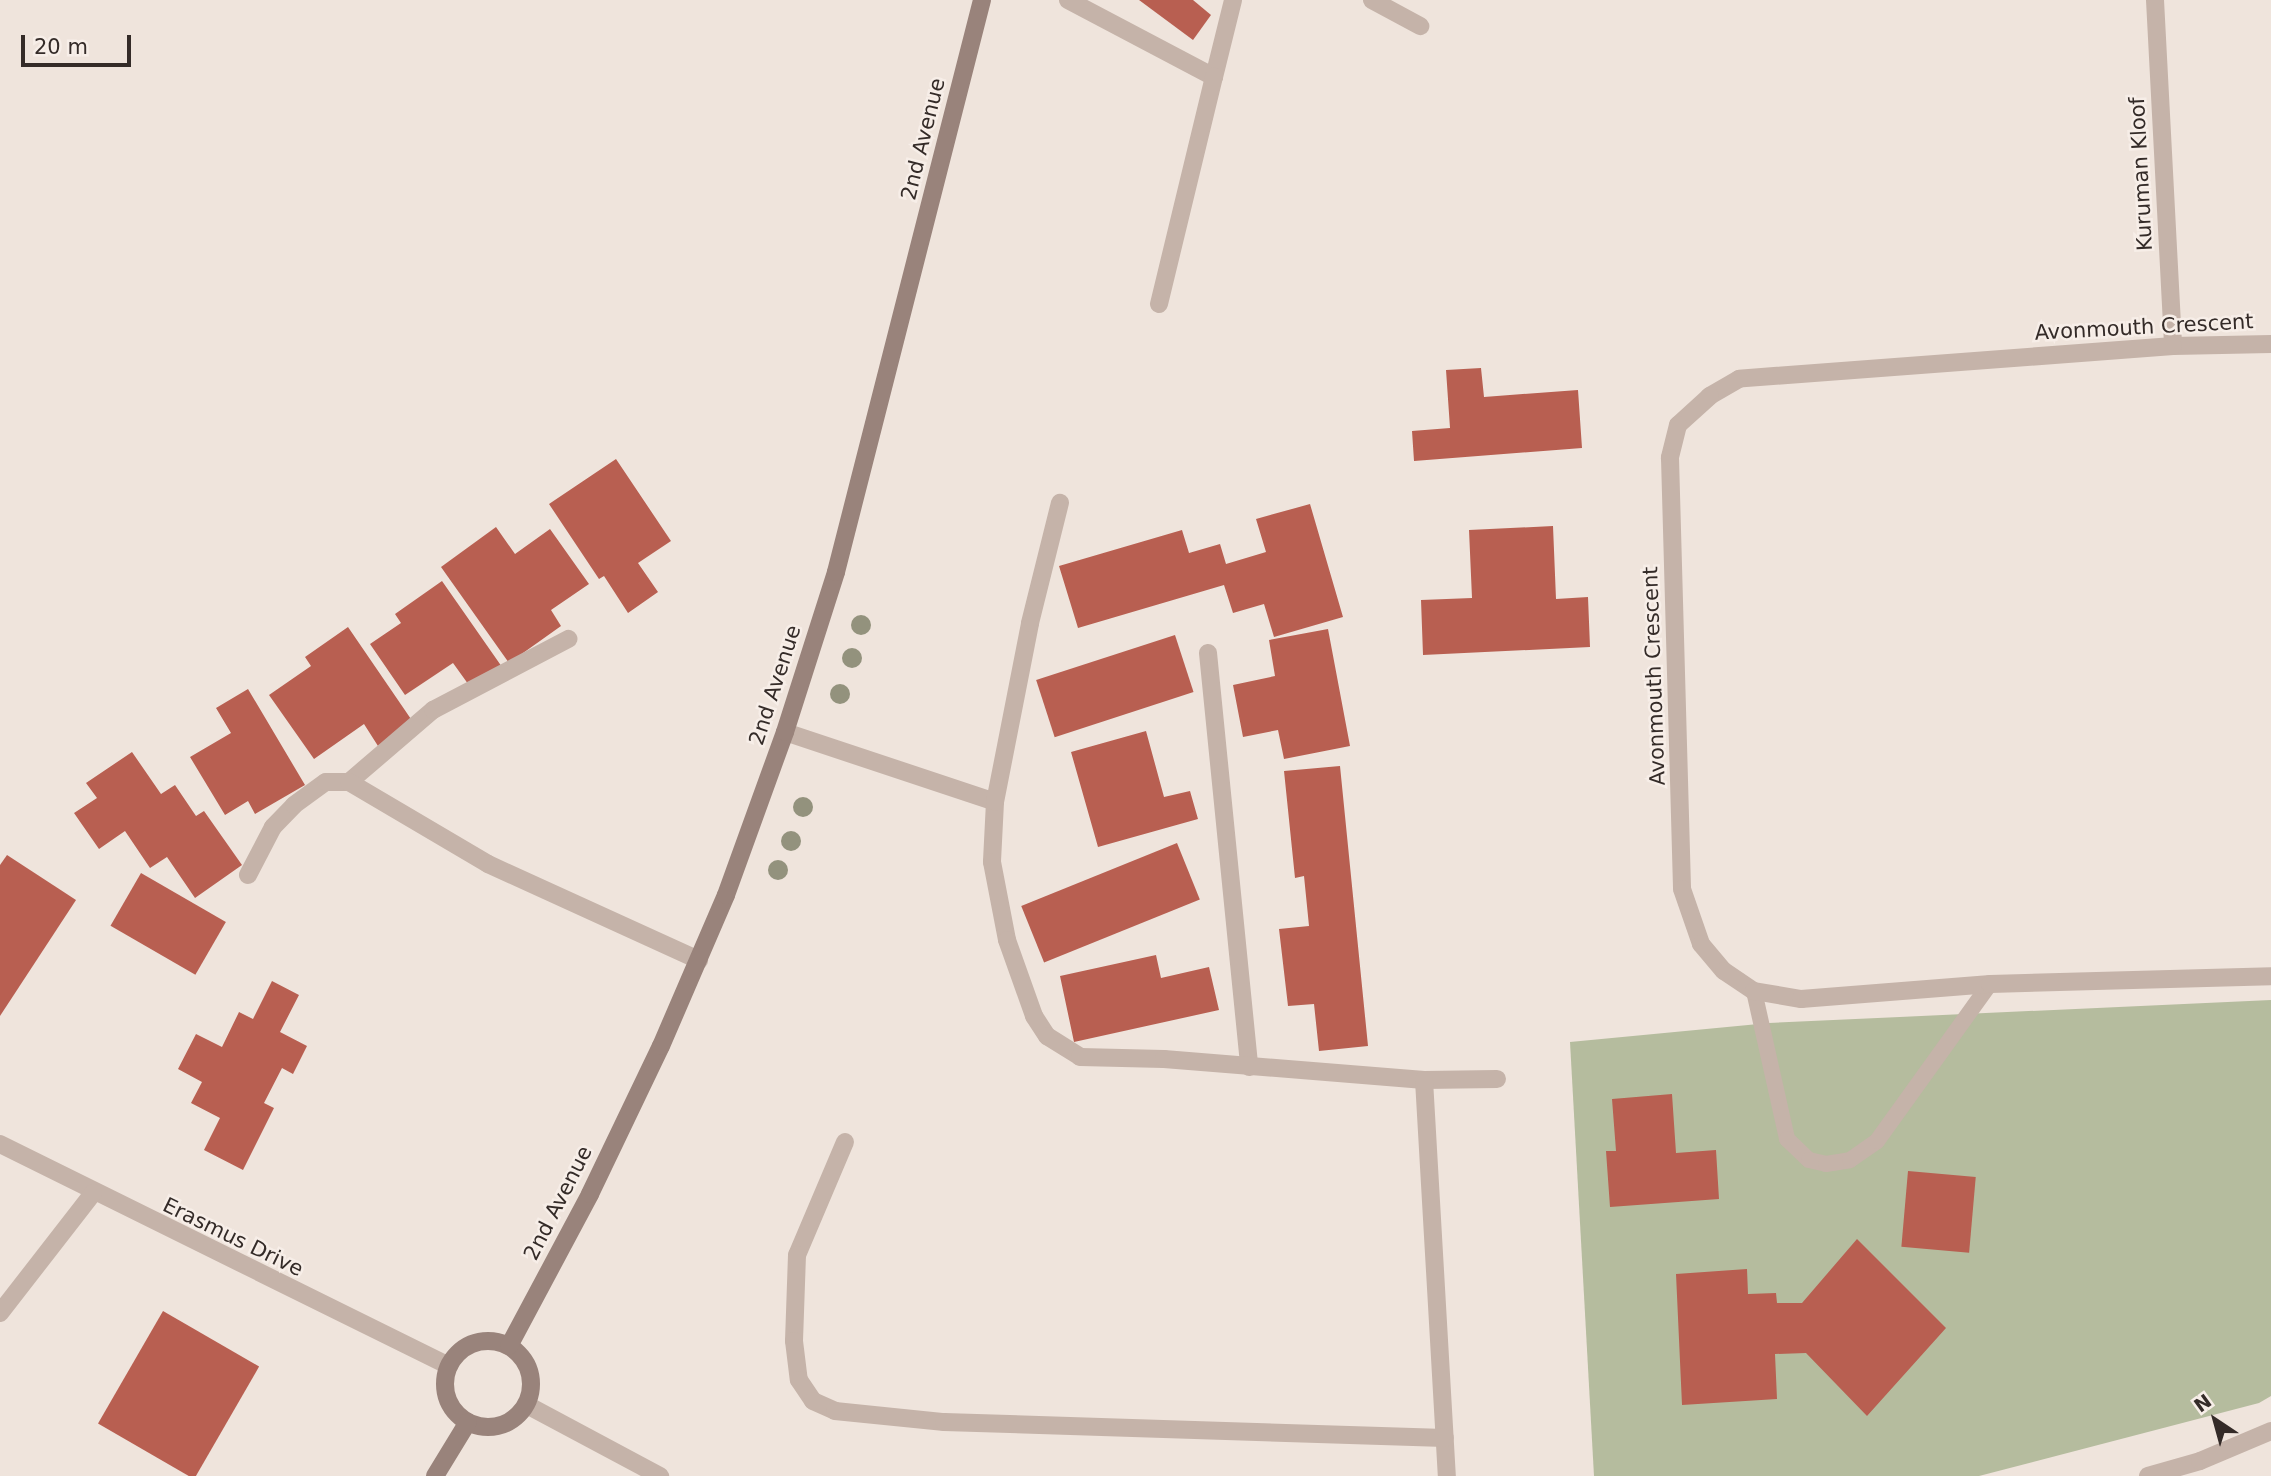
<!DOCTYPE html>
<style>
body{margin:0}
#map{position:relative;width:2271px;height:1476px;overflow:hidden;background:#efe4dc;font-family:"DejaVu Sans",sans-serif}
div>[style]{position:absolute}
.green>*{inset:0;background:#b5bc9e}
.building>*{inset:0;background:#b85f51;transform-origin:0 0}
.lane>*{height:16px;margin:-8px;padding:0 8px;transform-origin:8px;border-radius:8px;background:#c5b3a9}
.street>*{height:18px;margin:-9px;padding:0 9px;transform-origin:9px;border-radius:9px;background:#c5b3a9}
.secondary>*{height:18px;margin:-9px;padding:0 9px;transform-origin:9px;border-radius:9px;background:#99837b}
.secondary>.ring{margin:-9px;padding:0;box-sizing:content-box;background:none;border:18px solid #99837b;border-radius:50%}
.trees>*{width:20px;height:20px;margin:-10px;border-radius:50%;background:#93927d}
span{translate:-50% -50%;white-space:nowrap;text-align:center;line-height:1.15;-webkit-text-stroke:5px #f7eee8;paint-order:stroke}
.street-label{font-size:21px;color:#342b28}
.north{position:absolute;left:2180px;top:1385px;width:70px;height:70px;-webkit-text-stroke:5px #f7eee8;paint-order:stroke;rotate:324deg;font-size:19px;font-weight:700;line-height:28px;text-align:center;color:#342b28}
.north::after{content:'';display:block;margin:auto;width:24px;height:32px;background:#342b28;clip-path:polygon(50% 0,100% 100%,50% 72%,0 100%)}
.scale{position:absolute;left:21px;top:35px;width:110px;height:32px;box-sizing:border-box;border:4px solid #342b28;border-top:0;padding-left:9px;font-size:21px;line-height:24px;white-space:nowrap;color:#342b28;-webkit-text-stroke:5px #f7eee8;paint-order:stroke}
</style>
<div id="map">
<div class="green">
<i style="clip-path:polygon(2271px 1000px,2271px 1396px,2259px 1403px,1979px 1476px,1594px 1476px,1570px 1042px,1769px 1023px)"></i>
</div>
<div class="building">
<i style="clip-path:polygon(1139px 0,1193px 0,1211px 15px,1193px 40px)"></i>
<i style="clip-path:polygon(1481px 368px,1484px 397px,1578px 390px,1582px 448px,1414px 461px,1412px 431px,1450px 428px,1446px 370px)"></i>
<i style="clip-path:polygon(616px 459px,671px 541px,638px 563px,658px 592px,628px 613px,604px 576px,599px 579px,549px 504px)"></i>
<i style="clip-path:polygon(1310px 504px,1343px 617px,1274px 637px,1264px 604px,1233px 613px,1224px 585px,1078px 628px,1059px 566px,1182px 530px,1189px 553px,1220px 544px,1226px 564px,1266px 552px,1256px 519px)"></i>
<i style="clip-path:polygon(1553px 526px,1556px 599px,1588px 597px,1590px 647px,1423px 655px,1421px 600px,1472px 598px,1469px 530px)"></i>
<i style="clip-path:polygon(496px 527px,515px 554px,550px 529px,589px 584px,551px 610px,561px 626px,509px 663px,441px 567px)"></i>
<i style="clip-path:polygon(442px 581px,502px 667px,471px 688px,453px 663px,405px 695px,370px 644px,401px 623px,395px 614px)"></i>
<i style="clip-path:polygon(348px 627px,413px 722px,378px 746px,364px 724px,314px 759px,269px 695px,311px 666px,305px 657px)"></i>
<i style="clip-path:polygon(1328px 629px,1350px 746px,1284px 759px,1278px 730px,1243px 737px,1233px 685px,1275px 676px,1269px 640px)"></i>
<i style="left:1175px;top:635px;width:60px;height:146px;rotate:72deg"></i>
<i style="clip-path:polygon(248px 689px,305px 785px,255px 814px,248px 801px,225px 815px,190px 757px,231px 733px,216px 708px)"></i>
<i style="clip-path:polygon(1146px 731px,1164px 797px,1190px 791px,1198px 819px,1098px 847px,1071px 752px)"></i>
<i style="clip-path:polygon(132px 752px,161px 794px,175px 785px,196px 816px,204px 811px,242px 865px,195px 898px,167px 857px,150px 868px,125px 831px,99px 849px,74px 813px,97px 798px,86px 783px)"></i>
<i style="clip-path:polygon(1340px 766px,1368px 1046px,1319px 1051px,1314px 1004px,1288px 1006px,1279px 929px,1309px 926px,1304px 876px,1295px 878px,1284px 771px)"></i>
<i style="left:1177px;top:843px;width:61px;height:168px;rotate:68deg"></i>
<i style="clip-path:polygon(7px 855px,76px 900px,0 1016px,0 865px)"></i>
<i style="left:141px;top:873px;width:98px;height:61px;rotate:30deg"></i>
<i style="clip-path:polygon(1156px 955px,1161px 978px,1209px 967px,1219px 1010px,1074px 1042px,1060px 976px)"></i>
<i style="clip-path:polygon(272px 981px,299px 995px,280px 1032px,307px 1046px,293px 1074px,282px 1068px,264px 1103px,274px 1108px,243px 1170px,204px 1150px,220px 1118px,191px 1103px,202px 1082px,178px 1069px,196px 1034px,222px 1047px,239px 1012px,253px 1019px)"></i>
<i style="clip-path:polygon(1672px 1094px,1676px 1153px,1716px 1150px,1719px 1199px,1610px 1207px,1606px 1151px,1616px 1151px,1612px 1099px)"></i>
<i style="left:1908px;top:1171px;width:68px;height:76px;rotate:5deg"></i>
<i style="clip-path:polygon(1857px 1239px,1946px 1328px,1867px 1416px,1806px 1353px,1775px 1354px,1777px 1399px,1682px 1405px,1676px 1274px,1747px 1269px,1748px 1294px,1776px 1293px,1777px 1303px,1802px 1303px)"></i>
<i style="left:163px;top:1311px;width:111px;height:130px;rotate:30deg"></i>
</div>
<div class="lane">
<i style="left:1754px;top:991px;width:152px;rotate:77.4deg"></i>
<i style="left:1787px;top:1139px;width:30px;rotate:44deg"></i>
<i style="left:1809px;top:1160px;width:17px;rotate:13deg"></i>
<i style="left:1826px;top:1164px;width:24px;rotate:-9deg"></i>
<i style="left:1850px;top:1160px;width:33px;rotate:-35deg"></i>
<i style="left:1877px;top:1141px;width:193px;rotate:-54.3deg"></i>
</div>
<div class="street">
<i style="left:1068px;top:0;width:165px;rotate:27.8deg"></i>
<i style="left:1214px;top:77px;width:79px;rotate:-76.1deg"></i>
<i style="left:1372px;top:0;width:55px;rotate:28.4deg"></i>
<i style="left:2155px;top:0;width:346px;rotate:87deg"></i>
<i style="left:1159px;top:304px;width:234px;rotate:-76.4deg"></i>
<i style="left:2271px;top:344px;width:98px;rotate:178.8deg"></i>
<i style="left:2173px;top:346px;width:435px;rotate:175.7deg"></i>
<i style="left:1739px;top:379px;width:34px;rotate:150deg"></i>
<i style="left:1710px;top:396px;width:43px;rotate:137.8deg"></i>
<i style="left:1678px;top:425px;width:34px;rotate:104deg"></i>
<i style="left:1670px;top:458px;width:431px;rotate:88.4deg"></i>
<i style="left:1682px;top:889px;width:58px;rotate:70.9deg"></i>
<i style="left:1701px;top:944px;width:35px;rotate:50deg"></i>
<i style="left:1724px;top:971px;width:36px;rotate:34deg"></i>
<i style="left:1754px;top:991px;width:48px;rotate:9.7deg"></i>
<i style="left:1801px;top:999px;width:190px;rotate:-4.5deg"></i>
<i style="left:1990px;top:984px;width:281px;rotate:-1.6deg"></i>
<i style="left:1208px;top:653px;width:416px;rotate:84.3deg"></i>
<i style="left:785px;top:732px;width:221px;rotate:18.4deg"></i>
<i style="left:995px;top:802px;width:60px;rotate:92.9deg"></i>
<i style="left:992px;top:862px;width:79px;rotate:79.1deg"></i>
<i style="left:1007px;top:940px;width:81px;rotate:70.4deg"></i>
<i style="left:1034px;top:1016px;width:24px;rotate:57deg"></i>
<i style="left:1047px;top:1036px;width:39px;rotate:32deg"></i>
<i style="left:1080px;top:1057px;width:84px;rotate:1.4deg"></i>
<i style="left:1164px;top:1059px;width:261px;rotate:4.6deg"></i>
<i style="left:1424px;top:1080px;width:73px;rotate:-0.8deg"></i>
<i style="left:349px;top:782px;width:111px;rotate:-40.6deg"></i>
<i style="left:433px;top:710px;width:153px;rotate:-27.7deg"></i>
<i style="left:995px;top:802px;width:182px;rotate:-78.9deg"></i>
<i style="left:1030px;top:623px;width:124px;rotate:-76deg"></i>
<i style="left:248px;top:875px;width:54px;rotate:-62.5deg"></i>
<i style="left:273px;top:827px;width:30px;rotate:-46deg"></i>
<i style="left:294px;top:805px;width:39px;rotate:-36deg"></i>
<i style="left:326px;top:782px;width:23px"></i>
<i style="left:349px;top:782px;width:161px;rotate:30.5deg"></i>
<i style="left:488px;top:864px;width:232px;rotate:24.5deg"></i>
<i style="left:1424px;top:1080px;width:397px;rotate:86.7deg"></i>
<i style="left:845px;top:1142px;width:123px;rotate:113deg"></i>
<i style="left:797px;top:1255px;width:86px;rotate:92deg"></i>
<i style="left:794px;top:1341px;width:39px;rotate:83deg"></i>
<i style="left:799px;top:1380px;width:25px;rotate:56deg"></i>
<i style="left:813px;top:1401px;width:24px;rotate:24deg"></i>
<i style="left:835px;top:1411px;width:110px;rotate:5.8deg"></i>
<i style="left:944px;top:1422px;width:501px;rotate:1.83deg"></i>
<i style="left:0;top:1144px;width:501px;rotate:26.31deg"></i>
<i style="left:0;top:1313px;width:152px;rotate:-52.2deg"></i>
<i style="left:527px;top:1405px;width:151px;rotate:28.1deg"></i>
<i style="left:2148px;top:1476px;width:54px;rotate:-16.1deg"></i>
<i style="left:2200px;top:1461px;width:77px;rotate:-22.9deg"></i>
</div>
<div class="secondary">
<i class="ring" style="left:445px;top:1341px;width:68px;height:68px"></i>
<i style="left:509px;top:1346px;width:172px;rotate:-61.9deg"></i>
<i style="left:590px;top:1194px;width:164px;rotate:-64.4deg"></i>
<i style="left:661px;top:1046px;width:164px;rotate:-66.7deg"></i>
<i style="left:726px;top:895px;width:173px;rotate:-70.1deg"></i>
<i style="left:785px;top:732px;width:168px;rotate:-72.3deg"></i>
<i style="left:836px;top:572px;width:590px;rotate:-75.68deg"></i>
<i style="left:435px;top:1476px;width:63px;rotate:-58.6deg"></i>
</div>
<div class="trees">
<i style="left:861px;top:625px"></i>
<i style="left:852px;top:658px"></i>
<i style="left:840px;top:694px"></i>
<i style="left:803px;top:807px"></i>
<i style="left:791px;top:841px"></i>
<i style="left:778px;top:870px"></i>
</div>
<div class="street-label">
<span style="left:923px;top:139px;rotate:-76deg">2nd Avenue</span>
<span style="left:2141px;top:174px;rotate:-93deg">Kuruman Kloof</span>
<span style="left:2144px;top:327px;rotate:-3deg">Avonmouth Crescent</span>
<span style="left:1654px;top:676px;rotate:-92deg">Avonmouth Crescent</span>
<span style="left:775px;top:685px;rotate:-72deg">2nd Avenue</span>
<span style="left:558px;top:1203px;rotate:-63deg">2nd Avenue</span>
<span style="left:233px;top:1237px;rotate:26deg">Erasmus Drive</span>
</div>
<div class="north">N</div>
<div class="scale">20 m</div>
</div>
